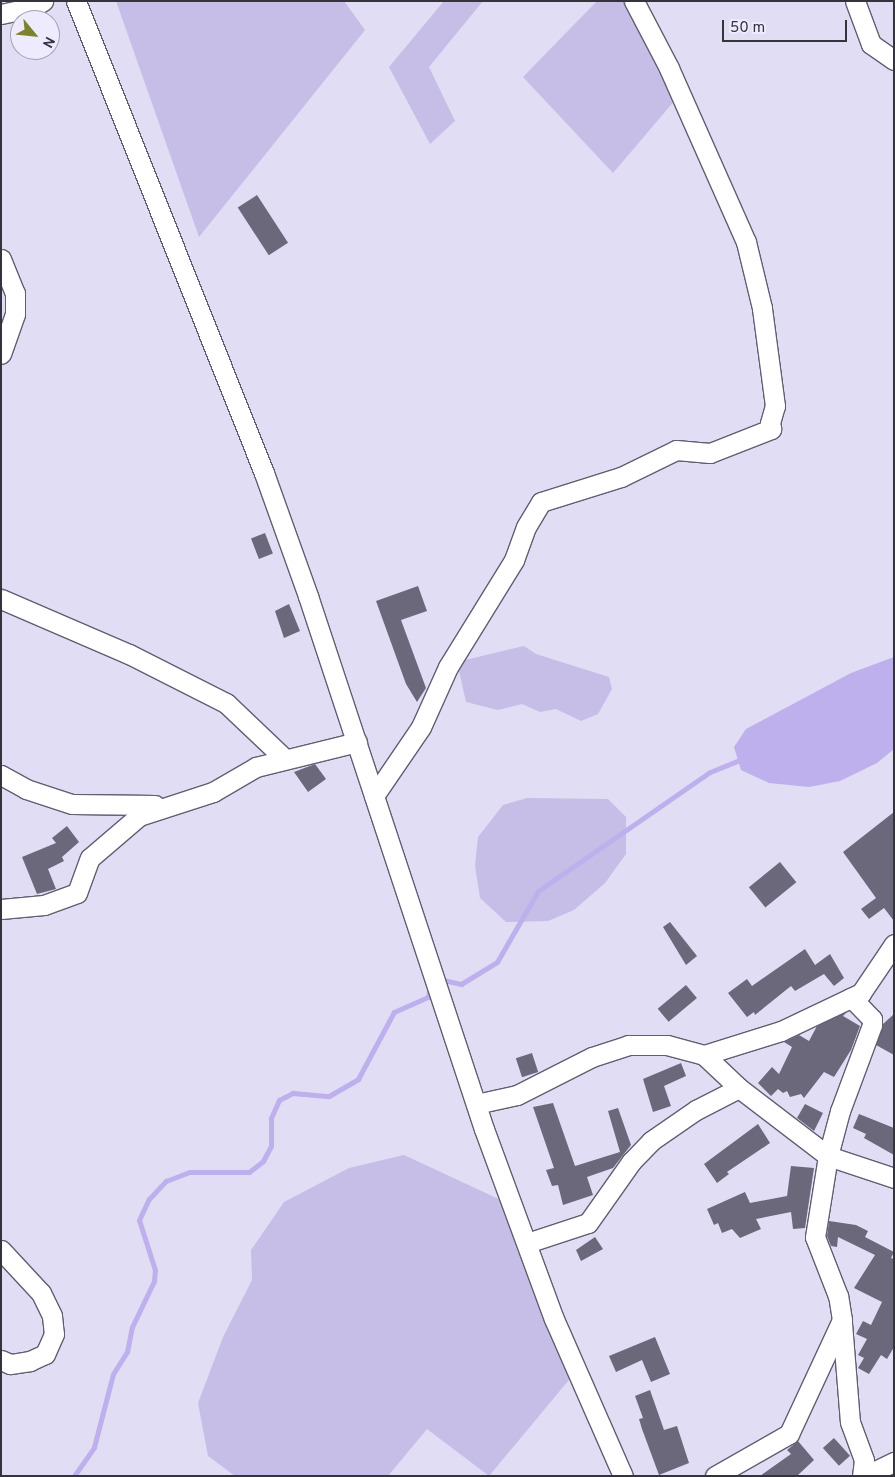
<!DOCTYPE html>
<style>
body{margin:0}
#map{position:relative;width:895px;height:1477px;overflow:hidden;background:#e1ddf4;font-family:Overpass,sans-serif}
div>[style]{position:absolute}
.green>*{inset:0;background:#c6bee7}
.water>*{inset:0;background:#bdb0ec}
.stream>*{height:5px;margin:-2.5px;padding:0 2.5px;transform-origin:2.5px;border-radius:2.5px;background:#bdb0ec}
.building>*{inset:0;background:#6c687c;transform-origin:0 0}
.roads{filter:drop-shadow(1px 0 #625e72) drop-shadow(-1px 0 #625e72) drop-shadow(0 1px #625e72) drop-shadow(0 -1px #625e72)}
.minor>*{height:19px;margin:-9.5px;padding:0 9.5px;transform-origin:9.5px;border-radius:9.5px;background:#fff}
span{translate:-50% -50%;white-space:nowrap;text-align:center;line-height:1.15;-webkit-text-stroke:5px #eeebfe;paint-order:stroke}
.frame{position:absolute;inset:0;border:2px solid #35333c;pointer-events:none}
.north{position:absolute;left:10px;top:10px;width:50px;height:50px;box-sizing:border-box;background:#eeebfe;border:1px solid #a4a1b0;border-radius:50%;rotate:118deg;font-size:14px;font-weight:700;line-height:20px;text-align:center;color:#35333c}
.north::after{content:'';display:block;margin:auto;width:18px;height:22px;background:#7b832f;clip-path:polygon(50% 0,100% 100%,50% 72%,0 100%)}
.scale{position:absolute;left:722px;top:20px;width:125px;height:22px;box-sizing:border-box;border:2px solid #35333c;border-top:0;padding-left:6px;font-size:15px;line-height:18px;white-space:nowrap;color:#35333c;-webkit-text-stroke:4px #eeebfe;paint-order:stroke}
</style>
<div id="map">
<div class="green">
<i style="clip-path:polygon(116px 1px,344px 1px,365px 30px,199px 237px)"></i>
<i style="clip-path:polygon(444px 1px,483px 1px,429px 67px,455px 121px,430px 144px,389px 67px)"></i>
<i style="clip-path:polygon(597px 1px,623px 1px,676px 99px,613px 173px,523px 77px)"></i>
<i style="clip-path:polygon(524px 646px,536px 654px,609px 677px,612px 689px,598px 714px,581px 721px,556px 709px,540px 712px,522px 704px,498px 710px,466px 702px,457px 662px)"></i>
<i style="clip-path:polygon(527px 798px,608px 799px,626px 817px,626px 854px,605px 883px,574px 910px,548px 921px,506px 922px,480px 898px,475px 866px,478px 837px,503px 805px)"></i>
<i style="clip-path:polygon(404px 1155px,516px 1207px,573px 1375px,489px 1476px,427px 1429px,388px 1476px,235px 1476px,208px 1456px,198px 1403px,223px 1337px,252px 1280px,251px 1250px,284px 1202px,349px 1168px)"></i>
</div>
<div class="water">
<i style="clip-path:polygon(894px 657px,894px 749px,877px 763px,840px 781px,809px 787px,769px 783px,741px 770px,734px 747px,746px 729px,851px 673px)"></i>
</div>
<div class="stream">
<i style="left:439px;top:979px;width:23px;rotate:13deg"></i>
<i style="left:461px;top:984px;width:42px;rotate:-31.4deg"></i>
<i style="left:497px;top:962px;width:82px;rotate:-60deg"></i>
<i style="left:538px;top:891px;width:209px;rotate:-34.7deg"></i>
<i style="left:710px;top:772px;width:37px;rotate:-22deg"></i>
<i style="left:74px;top:1476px;width:35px;rotate:-55deg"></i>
<i style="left:94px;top:1447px;width:75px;rotate:-75.4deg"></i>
<i style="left:113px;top:1374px;width:26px;rotate:-58deg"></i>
<i style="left:127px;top:1352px;width:25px;rotate:-79deg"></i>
<i style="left:132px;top:1327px;width:51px;rotate:-64.4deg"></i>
<i style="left:154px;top:1281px;width:11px;rotate:-85deg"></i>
<i style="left:155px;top:1270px;width:52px;rotate:-107.7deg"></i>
<i style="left:139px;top:1220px;width:23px;rotate:-65deg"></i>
<i style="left:149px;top:1199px;width:25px;rotate:-47deg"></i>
<i style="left:166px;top:1181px;width:25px;rotate:-21deg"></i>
<i style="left:189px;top:1172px;width:60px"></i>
<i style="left:249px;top:1172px;width:18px;rotate:-38deg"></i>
<i style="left:263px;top:1161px;width:17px;rotate:-62deg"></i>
<i style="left:271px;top:1146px;width:28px;rotate:-90deg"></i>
<i style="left:271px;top:1118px;width:20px;rotate:-66deg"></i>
<i style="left:279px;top:1100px;width:16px;rotate:-27deg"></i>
<i style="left:293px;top:1093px;width:36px;rotate:5deg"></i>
<i style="left:329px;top:1096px;width:34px;rotate:-30deg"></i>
<i style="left:358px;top:1079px;width:76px;rotate:-61.8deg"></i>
<i style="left:394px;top:1012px;width:37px;rotate:-24deg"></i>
<i style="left:428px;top:997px;width:11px;rotate:-80deg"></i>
</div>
<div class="building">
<i style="left:257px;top:195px;width:57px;height:23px;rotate:57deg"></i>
<i style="left:265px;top:533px;width:22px;height:15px;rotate:69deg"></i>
<i style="clip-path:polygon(418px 586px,427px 611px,401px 620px,426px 688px,417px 702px,406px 684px,376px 601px)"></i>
<i style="clip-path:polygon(289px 604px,300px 631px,284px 638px,275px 611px)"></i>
<i style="clip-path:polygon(315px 764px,326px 779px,308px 792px,294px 772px)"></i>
<i style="clip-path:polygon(894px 812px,894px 921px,884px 908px,869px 919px,861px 909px,876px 898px,843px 852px)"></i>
<i style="clip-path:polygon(67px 826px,79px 842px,62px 857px,64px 861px,48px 869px,56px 889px,37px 894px,22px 857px,56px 843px,52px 838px)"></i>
<i style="left:780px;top:862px;width:26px;height:40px;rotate:51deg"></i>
<i style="clip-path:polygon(670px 922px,697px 956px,686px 965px,663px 927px)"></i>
<i style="clip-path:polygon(805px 949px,815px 965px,830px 954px,844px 978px,834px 986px,824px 974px,795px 991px,791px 986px,755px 1015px,754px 1012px,747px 1017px,728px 993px,747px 979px,752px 986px)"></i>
<i style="left:686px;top:985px;width:17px;height:37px;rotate:50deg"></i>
<i style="clip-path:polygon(847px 1012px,843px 1016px,860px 1026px,851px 1050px,834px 1077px,824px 1072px,804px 1098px,801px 1094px,790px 1097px,787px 1091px,783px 1093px,778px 1089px,771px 1096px,758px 1083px,772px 1067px,779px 1074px,792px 1047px,784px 1042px,799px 1035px,809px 1041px,817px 1026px)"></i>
<i style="clip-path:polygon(894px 1014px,894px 1055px,876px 1045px,883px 1024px)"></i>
<i style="left:532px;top:1053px;width:20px;height:17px;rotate:72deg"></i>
<i style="clip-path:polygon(681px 1063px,686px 1076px,664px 1086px,671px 1106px,653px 1112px,643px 1079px)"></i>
<i style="clip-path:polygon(553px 1103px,575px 1166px,620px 1152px,608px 1111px,618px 1108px,631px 1145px,613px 1168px,587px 1177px,593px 1195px,563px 1205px,558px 1185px,552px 1186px,546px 1170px,554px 1168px,533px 1107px)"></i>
<i style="clip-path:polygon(805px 1104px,823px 1113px,814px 1131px,797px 1118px)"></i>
<i style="clip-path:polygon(859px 1114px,894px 1128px,894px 1155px,864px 1138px,866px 1134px,853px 1128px)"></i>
<i style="clip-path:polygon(758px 1124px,770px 1143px,727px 1172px,729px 1174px,717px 1183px,704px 1164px)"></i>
<i style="clip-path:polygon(791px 1166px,814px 1168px,805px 1228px,793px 1229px,791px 1212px,756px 1219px,761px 1229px,740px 1238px,732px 1229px,722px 1233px,718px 1223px,714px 1225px,707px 1209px,745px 1192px,750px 1203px,787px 1196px)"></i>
<i style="clip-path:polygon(829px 1221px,856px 1225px,868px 1231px,865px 1237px,894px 1252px,891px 1258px,894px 1259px,894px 1347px,887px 1359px,881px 1355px,869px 1374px,858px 1368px,864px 1358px,858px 1355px,867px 1339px,856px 1334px,863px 1321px,871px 1325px,882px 1302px,854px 1288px,875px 1255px,838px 1237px,837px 1247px,831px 1246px,827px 1236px)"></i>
<i style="clip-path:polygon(595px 1237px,603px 1249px,581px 1261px,576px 1250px)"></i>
<i style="clip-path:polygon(655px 1337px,670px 1374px,651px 1382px,642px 1360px,616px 1372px,609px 1356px)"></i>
<i style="clip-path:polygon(650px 1390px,664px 1430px,677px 1426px,689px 1463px,659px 1475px,642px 1429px,639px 1419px,643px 1418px,635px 1396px)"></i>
<i style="left:834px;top:1438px;width:24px;height:15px;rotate:48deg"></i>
<i style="clip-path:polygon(798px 1441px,814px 1460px,797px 1476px,760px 1476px,791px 1454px,787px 1450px)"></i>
</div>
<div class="roads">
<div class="minor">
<i style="left:76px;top:1px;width:508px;rotate:68.28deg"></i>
<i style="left:264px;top:473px;width:131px;rotate:70.3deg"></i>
<i style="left:308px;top:596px;width:561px;rotate:71.73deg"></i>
<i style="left:484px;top:1129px;width:202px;rotate:69.8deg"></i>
<i style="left:554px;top:1319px;width:171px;rotate:66.3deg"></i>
<i style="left:855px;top:1px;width:46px;rotate:69.6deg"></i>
<i style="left:871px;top:44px;width:28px;rotate:35deg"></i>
<i style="left:1px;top:14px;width:33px;rotate:-12deg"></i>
<i style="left:33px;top:7px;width:12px;rotate:-31deg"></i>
<i style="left:1px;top:259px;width:37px;rotate:68deg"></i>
<i style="left:15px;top:293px;width:21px;rotate:90deg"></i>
<i style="left:15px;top:314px;width:42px;rotate:109.3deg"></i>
<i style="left:1px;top:599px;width:139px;rotate:23.3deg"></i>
<i style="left:129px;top:654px;width:109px;rotate:26.8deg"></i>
<i style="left:226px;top:703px;width:80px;rotate:43.5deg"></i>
<i style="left:1px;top:775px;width:29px;rotate:29deg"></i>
<i style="left:26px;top:789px;width:48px;rotate:18.1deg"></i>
<i style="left:72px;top:804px;width:83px;rotate:0.7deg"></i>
<i style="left:374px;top:796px;width:83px;rotate:-55.7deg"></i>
<i style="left:421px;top:727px;width:66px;rotate:-65.8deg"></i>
<i style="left:448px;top:667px;width:126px;rotate:-58.3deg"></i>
<i style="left:514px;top:560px;width:35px;rotate:-70deg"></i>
<i style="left:526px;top:527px;width:29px;rotate:-59deg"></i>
<i style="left:541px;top:502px;width:84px;rotate:-17.4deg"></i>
<i style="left:621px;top:477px;width:61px;rotate:-26.1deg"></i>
<i style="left:676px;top:450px;width:34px;rotate:5deg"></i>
<i style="left:710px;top:453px;width:66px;rotate:-21.5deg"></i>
<i style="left:771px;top:429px;width:6px;rotate:-99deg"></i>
<i style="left:770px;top:423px;width:18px;rotate:-74deg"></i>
<i style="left:775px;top:406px;width:99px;rotate:-97.6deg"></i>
<i style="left:762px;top:308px;width:68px;rotate:-103.6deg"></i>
<i style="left:746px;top:242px;width:190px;rotate:-113.9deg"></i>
<i style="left:669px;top:68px;width:76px;rotate:-117.6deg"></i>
<i style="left:1px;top:909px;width:43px;rotate:-5.3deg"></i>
<i style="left:44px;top:905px;width:35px;rotate:-20deg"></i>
<i style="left:77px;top:893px;width:37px;rotate:-70deg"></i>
<i style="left:90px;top:858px;width:65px;rotate:-40.6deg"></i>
<i style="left:139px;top:816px;width:78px;rotate:-18deg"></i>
<i style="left:213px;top:792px;width:50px;rotate:-30.2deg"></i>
<i style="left:256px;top:767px;width:104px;rotate:-13.9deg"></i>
<i style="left:704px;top:1055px;width:48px;rotate:43.3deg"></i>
<i style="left:739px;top:1088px;width:112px;rotate:37.4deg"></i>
<i style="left:828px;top:1156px;width:70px;rotate:18.4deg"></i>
<i style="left:476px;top:1104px;width:42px;rotate:-12.4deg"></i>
<i style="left:517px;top:1095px;width:84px;rotate:-26.9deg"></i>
<i style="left:592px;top:1057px;width:38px;rotate:-18deg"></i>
<i style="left:628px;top:1045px;width:39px"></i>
<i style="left:667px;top:1045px;width:38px;rotate:15deg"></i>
<i style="left:704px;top:1055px;width:81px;rotate:-17.3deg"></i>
<i style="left:781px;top:1031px;width:89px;rotate:-25.4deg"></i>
<i style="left:861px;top:993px;width:59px;rotate:-56deg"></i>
<i style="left:527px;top:1243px;width:64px;rotate:-18.2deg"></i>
<i style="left:588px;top:1223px;width:75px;rotate:-54.8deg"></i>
<i style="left:631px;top:1162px;width:29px;rotate:-46deg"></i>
<i style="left:651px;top:1141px;width:55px;rotate:-34.6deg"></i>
<i style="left:696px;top:1110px;width:48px;rotate:-27.1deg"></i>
<i style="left:1px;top:1250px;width:59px;rotate:47.1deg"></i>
<i style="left:41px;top:1293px;width:25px;rotate:64deg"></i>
<i style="left:52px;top:1316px;width:18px;rotate:84deg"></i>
<i style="left:54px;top:1334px;width:22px;rotate:114deg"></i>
<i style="left:45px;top:1354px;width:17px;rotate:155deg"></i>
<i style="left:30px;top:1361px;width:20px;rotate:171deg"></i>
<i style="left:10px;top:1364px;width:10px;rotate:-156deg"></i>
<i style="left:842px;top:1323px;width:99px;rotate:85.4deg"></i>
<i style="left:850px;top:1422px;width:40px;rotate:69.8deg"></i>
<i style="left:864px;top:1460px;width:16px;rotate:97deg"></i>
<i style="left:869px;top:1474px;width:28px;rotate:-26deg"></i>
<i style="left:715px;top:1476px;width:85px;rotate:-29.6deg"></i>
<i style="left:789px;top:1434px;width:126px;rotate:-65.1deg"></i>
<i style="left:842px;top:1320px;width:24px;rotate:-99deg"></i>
<i style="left:838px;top:1296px;width:63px;rotate:-111.3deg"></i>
<i style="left:815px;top:1237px;width:82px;rotate:-80.9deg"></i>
<i style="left:828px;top:1156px;width:47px;rotate:-75.1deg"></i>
<i style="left:840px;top:1111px;width:92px;rotate:-69.6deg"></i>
<i style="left:872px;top:1025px;width:6px;rotate:-90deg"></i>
<i style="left:872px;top:1019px;width:30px;rotate:-134deg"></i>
</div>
</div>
<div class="frame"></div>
<div class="north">N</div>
<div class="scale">50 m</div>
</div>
